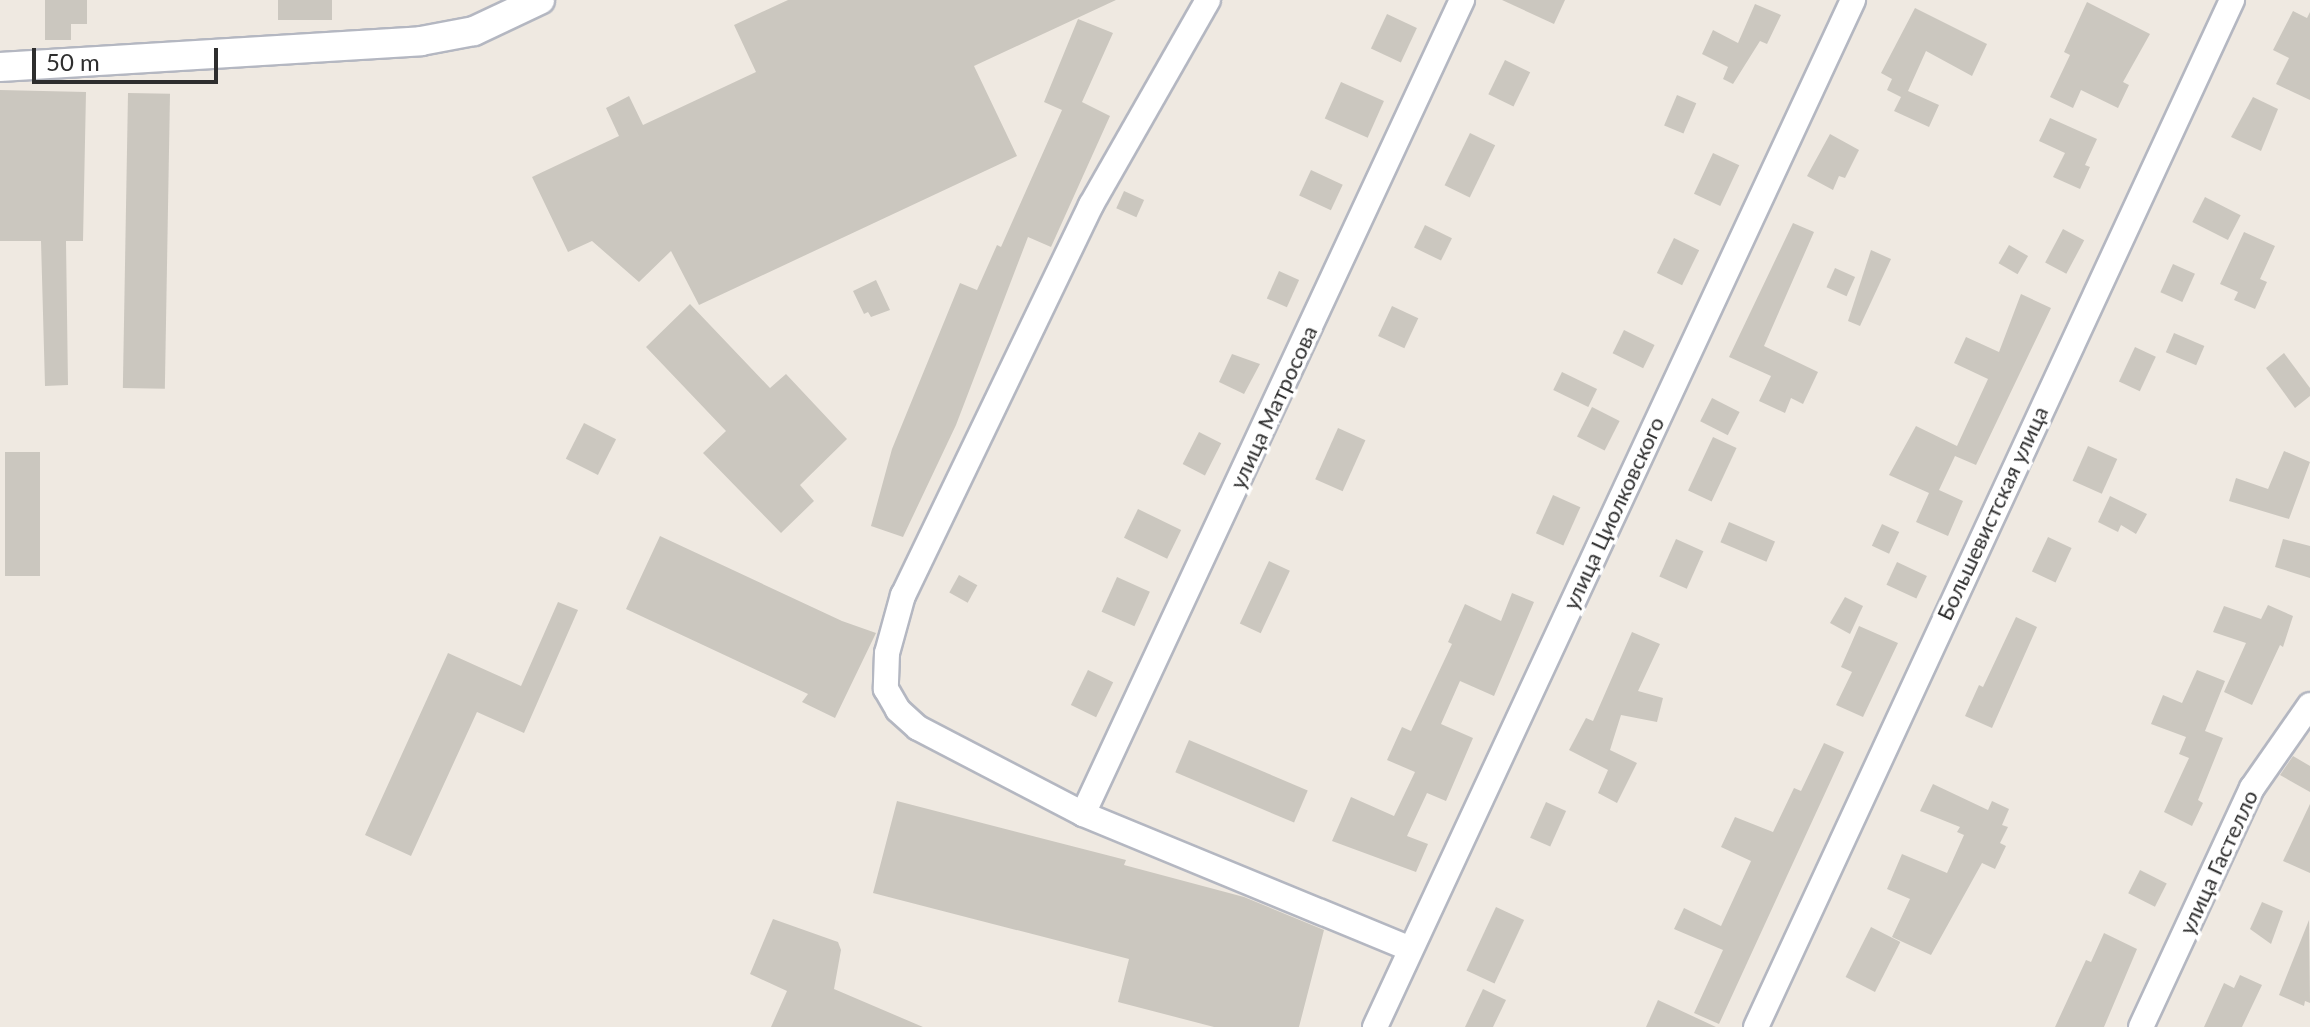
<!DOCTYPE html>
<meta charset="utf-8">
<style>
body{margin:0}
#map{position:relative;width:2310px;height:1027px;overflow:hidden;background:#efe9e1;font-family:Lato,sans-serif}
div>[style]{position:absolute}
.building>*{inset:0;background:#cbc7bf;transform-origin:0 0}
.roads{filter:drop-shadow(2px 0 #b4b7c1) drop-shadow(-2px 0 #b4b7c1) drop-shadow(0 2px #b4b7c1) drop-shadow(0 -2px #b4b7c1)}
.minor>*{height:24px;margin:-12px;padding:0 12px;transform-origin:12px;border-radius:12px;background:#fff}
.tertiary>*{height:28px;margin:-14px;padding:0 14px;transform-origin:14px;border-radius:14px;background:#fff}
span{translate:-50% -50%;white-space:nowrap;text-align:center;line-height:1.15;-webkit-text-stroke:7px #fff;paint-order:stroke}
.street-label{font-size:22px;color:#2e2e2e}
.scale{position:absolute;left:32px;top:48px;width:186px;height:36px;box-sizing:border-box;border:4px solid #2e2e2e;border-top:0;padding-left:10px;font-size:24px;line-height:28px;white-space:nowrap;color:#2e2e2e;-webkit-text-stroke:6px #fff;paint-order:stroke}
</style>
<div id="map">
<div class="building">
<i style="clip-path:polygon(45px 0,87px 0,87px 24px,71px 24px,71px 40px,45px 40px)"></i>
<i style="left:278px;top:0;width:54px;height:20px"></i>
<i style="clip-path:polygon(788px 0,1116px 0,974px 66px,1017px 156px,699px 305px,671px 251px,639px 282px,592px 241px,568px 252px,532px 177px,619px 136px,606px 108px,629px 96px,643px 125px,756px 72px,734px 25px)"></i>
<i style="clip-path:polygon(1502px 0,1565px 0,1554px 24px)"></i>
<i style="clip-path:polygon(2087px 2px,2150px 34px,2123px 82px,2129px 85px,2118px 108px,2081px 90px,2073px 108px,2050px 97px,2070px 55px,2064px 52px)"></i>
<i style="clip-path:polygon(1755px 4px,1781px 15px,1767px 44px,1760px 41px,1733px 84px,1723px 79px,1728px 67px,1702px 54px,1713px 30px,1738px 43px)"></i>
<i style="clip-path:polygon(1915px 8px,1987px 44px,1972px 76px,1926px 51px,1908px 91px,1939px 105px,1929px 127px,1894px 111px,1901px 97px,1887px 90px,1892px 79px,1881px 73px)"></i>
<i style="clip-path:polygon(2293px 11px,2307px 18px,2310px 12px,2310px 100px,2276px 84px,2289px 58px,2273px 50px)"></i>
<i style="left:1387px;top:14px;width:33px;height:38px;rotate:25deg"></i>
<i style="clip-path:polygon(1078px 19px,1113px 33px,1082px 102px,1110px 116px,1051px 247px,1028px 237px,956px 425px,903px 537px,871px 526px,892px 449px,960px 283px,977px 290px,997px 245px,1001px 247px,1062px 110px,1044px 102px)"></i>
<i style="left:1505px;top:60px;width:28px;height:38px;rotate:26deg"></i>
<i style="left:1341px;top:82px;width:47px;height:40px;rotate:24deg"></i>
<i style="clip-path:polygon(0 90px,86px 92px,83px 241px,66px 241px,68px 385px,45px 386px,41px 241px,0 241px)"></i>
<i style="left:128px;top:93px;width:42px;height:295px;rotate:1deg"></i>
<i style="left:1677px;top:95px;width:21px;height:33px;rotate:23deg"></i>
<i style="clip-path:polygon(2253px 97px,2278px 109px,2261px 151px,2231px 137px)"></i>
<i style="clip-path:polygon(2050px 118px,2097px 139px,2085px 165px,2090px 167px,2080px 189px,2053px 177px,2065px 153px,2039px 141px)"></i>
<i style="left:1470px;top:133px;width:28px;height:58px;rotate:26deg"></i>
<i style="clip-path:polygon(1830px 134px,1859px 150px,1845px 178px,1839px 176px,1833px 190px,1807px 176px)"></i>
<i style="left:1713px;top:153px;width:29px;height:45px;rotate:25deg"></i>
<i style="left:1311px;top:170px;width:35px;height:28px;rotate:25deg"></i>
<i style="left:1124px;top:191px;width:22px;height:19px;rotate:24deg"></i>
<i style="left:2205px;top:197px;width:40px;height:28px;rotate:27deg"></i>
<i style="clip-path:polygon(1793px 223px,1814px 232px,1764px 346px,1818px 372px,1803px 404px,1791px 398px,1785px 413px,1759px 401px,1771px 376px,1729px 357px)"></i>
<i style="left:1425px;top:225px;width:30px;height:25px;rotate:26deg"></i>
<i style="left:2063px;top:229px;width:24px;height:38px;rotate:28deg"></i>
<i style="clip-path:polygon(2244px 232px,2275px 246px,2260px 279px,2267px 282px,2255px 309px,2234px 300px,2238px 292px,2220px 284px)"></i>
<i style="left:1674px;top:238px;width:28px;height:39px;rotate:26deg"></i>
<i style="left:2009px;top:245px;width:22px;height:21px;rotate:30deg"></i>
<i style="clip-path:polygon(1871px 250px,1891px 259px,1860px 326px,1848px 321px)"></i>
<i style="left:2173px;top:264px;width:24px;height:31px;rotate:24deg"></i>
<i style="left:1835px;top:268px;width:22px;height:21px;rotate:24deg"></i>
<i style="left:1279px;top:271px;width:22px;height:30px;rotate:24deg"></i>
<i style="clip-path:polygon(876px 280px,890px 310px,871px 317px,868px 312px,864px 314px,853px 291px)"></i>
<i style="clip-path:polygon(2021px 294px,2051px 308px,1976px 465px,1955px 456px,1939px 490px,1963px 501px,1948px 536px,1916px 522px,1929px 493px,1889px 475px,1916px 426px,1957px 446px,1988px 379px,1954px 363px,1966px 337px,1999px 352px)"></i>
<i style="clip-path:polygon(690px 304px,770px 388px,786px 374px,847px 439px,800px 485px,814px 501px,781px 533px,703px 453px,726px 431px,646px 347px)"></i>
<i style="left:1392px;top:306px;width:29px;height:33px;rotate:25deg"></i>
<i style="left:1624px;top:330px;width:34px;height:26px;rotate:26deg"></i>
<i style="left:2174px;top:333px;width:33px;height:21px;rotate:23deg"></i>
<i style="left:2135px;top:347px;width:23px;height:38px;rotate:25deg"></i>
<i style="clip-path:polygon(2284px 353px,2310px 388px,2310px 396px,2295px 408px,2266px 368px)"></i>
<i style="clip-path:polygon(1232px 354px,1260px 364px,1244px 394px,1219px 382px)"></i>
<i style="left:1562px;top:372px;width:39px;height:20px;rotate:26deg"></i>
<i style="left:1712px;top:398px;width:31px;height:26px;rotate:27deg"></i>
<i style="left:1592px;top:407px;width:31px;height:33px;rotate:27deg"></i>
<i style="left:584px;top:423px;width:36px;height:40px;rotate:27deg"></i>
<i style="left:1338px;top:428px;width:30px;height:56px;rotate:24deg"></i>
<i style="left:1199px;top:432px;width:25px;height:36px;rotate:27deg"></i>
<i style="left:1713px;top:437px;width:26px;height:59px;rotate:25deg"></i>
<i style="left:2088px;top:446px;width:32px;height:38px;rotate:24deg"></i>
<i style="clip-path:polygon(2284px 451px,2310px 462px,2289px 519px,2229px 501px,2236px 478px,2268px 489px)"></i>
<i style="left:5px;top:452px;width:35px;height:124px"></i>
<i style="left:1553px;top:495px;width:30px;height:42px;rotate:24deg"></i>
<i style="clip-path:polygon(2110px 496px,2147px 514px,2136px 534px,2121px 525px,2118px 532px,2098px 522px)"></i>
<i style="left:1138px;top:509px;width:48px;height:32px;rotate:26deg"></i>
<i style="left:1729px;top:522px;width:50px;height:22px;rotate:23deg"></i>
<i style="left:1882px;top:524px;width:19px;height:24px;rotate:25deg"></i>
<i style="clip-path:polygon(660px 536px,842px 621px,876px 633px,835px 718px,802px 702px,808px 694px,626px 609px)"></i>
<i style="left:2048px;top:537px;width:26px;height:38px;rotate:25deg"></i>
<i style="left:1676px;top:539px;width:30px;height:41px;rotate:24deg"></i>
<i style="clip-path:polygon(2283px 539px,2310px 546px,2310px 578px,2275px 567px)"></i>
<i style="left:1269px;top:561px;width:23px;height:69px;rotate:25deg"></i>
<i style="left:1897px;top:562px;width:33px;height:25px;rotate:25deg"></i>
<i style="left:959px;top:575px;width:21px;height:20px;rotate:29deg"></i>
<i style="left:1117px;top:577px;width:36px;height:38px;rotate:24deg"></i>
<i style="clip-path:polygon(1512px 593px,1534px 602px,1494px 696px,1460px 681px,1441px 724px,1473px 738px,1446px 801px,1427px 793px,1407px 836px,1428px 844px,1416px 872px,1332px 841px,1351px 797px,1394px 816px,1415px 772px,1387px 760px,1402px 727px,1411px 731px,1452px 644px,1448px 642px,1465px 604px,1501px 621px)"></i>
<i style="clip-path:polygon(1845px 597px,1863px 606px,1850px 634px,1830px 623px)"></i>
<i style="clip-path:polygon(558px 602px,578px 610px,524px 733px,477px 712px,411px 856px,365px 835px,448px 653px,521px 686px)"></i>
<i style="clip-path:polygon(2268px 605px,2293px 616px,2283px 647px,2280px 645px,2252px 705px,2224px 692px,2246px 643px,2213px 632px,2224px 606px,2261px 619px)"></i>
<i style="clip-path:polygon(2016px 617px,2037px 627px,1992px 728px,1965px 716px,1979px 685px,1983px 687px)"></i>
<i style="clip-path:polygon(1859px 626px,1898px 643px,1863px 717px,1836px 705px,1852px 672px,1841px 667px)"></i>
<i style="clip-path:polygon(1632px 632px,1660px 644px,1638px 691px,1663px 698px,1657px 722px,1621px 715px,1610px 750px,1637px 763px,1617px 803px,1598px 793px,1608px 770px,1569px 750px,1586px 718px,1593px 721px)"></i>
<i style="left:1088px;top:670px;width:28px;height:39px;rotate:26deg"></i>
<i style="clip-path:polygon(2197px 670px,2225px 681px,2205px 731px,2223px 738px,2198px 800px,2203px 803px,2192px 826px,2164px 812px,2189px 758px,2179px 754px,2186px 737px,2151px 724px,2163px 695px,2182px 703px)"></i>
<i style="left:1189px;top:740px;width:129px;height:35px;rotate:23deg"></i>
<i style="clip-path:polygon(1824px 743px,1844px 752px,1719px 1024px,1694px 1013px,1723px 950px,1674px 929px,1684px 908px,1721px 926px,1751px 861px,1721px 847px,1735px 817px,1773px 832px,1794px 788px,1801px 791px)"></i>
<i style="clip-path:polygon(2293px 756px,2310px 766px,2310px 792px,2280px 775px)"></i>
<i style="clip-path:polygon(1933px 784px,1988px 810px,1992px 801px,2009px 809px,2002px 825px,2008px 827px,2000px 843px,2006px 846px,1995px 869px,1982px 863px,1931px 955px,1892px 937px,1910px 899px,1887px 889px,1902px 854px,1947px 873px,1964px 835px,1957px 832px,1960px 827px,1920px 811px)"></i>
<i style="clip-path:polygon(897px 801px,1126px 860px,1124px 865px,1244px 897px,1324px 930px,1299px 1027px,1214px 1027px,1118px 1002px,1129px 959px,873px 893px)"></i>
<i style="left:1546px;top:802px;width:22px;height:39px;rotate:24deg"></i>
<i style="clip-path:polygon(2310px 804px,2310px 873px,2283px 861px)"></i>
<i style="left:2140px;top:870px;width:30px;height:26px;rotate:27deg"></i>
<i style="clip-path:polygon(2262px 902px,2283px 911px,2271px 944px,2250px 929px)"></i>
<i style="left:1496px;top:907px;width:31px;height:70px;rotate:25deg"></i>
<i style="clip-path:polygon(773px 919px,838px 942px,841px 950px,834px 989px,923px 1027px,771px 1027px,787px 991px,750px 974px)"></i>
<i style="clip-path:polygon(2309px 920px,2310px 1003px,2305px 1001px,2304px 1006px,2279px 995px)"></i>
<i style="left:1871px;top:927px;width:33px;height:56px;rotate:27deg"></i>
<i style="clip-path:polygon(2104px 933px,2137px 949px,2104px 1027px,2055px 1027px,2086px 960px,2091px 962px)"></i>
<i style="clip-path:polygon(2240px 975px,2262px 985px,2242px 1027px,2204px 1027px,2224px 983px,2234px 988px)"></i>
<i style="clip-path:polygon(1483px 989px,1506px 1000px,1493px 1027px,1465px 1027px)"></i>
<i style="clip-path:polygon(1658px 1000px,1716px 1027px,1646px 1027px)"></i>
</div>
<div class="roads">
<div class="minor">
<i style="left:1208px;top:0;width:236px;rotate:119.7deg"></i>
<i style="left:1091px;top:205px;width:433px;rotate:115.7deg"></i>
<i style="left:903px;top:595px;width:60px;rotate:105.4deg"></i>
<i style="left:887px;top:653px;width:36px;rotate:92deg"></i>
<i style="left:886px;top:689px;width:24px;rotate:60deg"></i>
<i style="left:898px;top:710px;width:27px;rotate:42deg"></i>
<i style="left:918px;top:728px;width:186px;rotate:27.5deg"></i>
<i style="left:1083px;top:814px;width:354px;rotate:22.4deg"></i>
<i style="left:1083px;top:814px;width:898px;rotate:-65.03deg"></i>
<i style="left:1375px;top:1027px;width:1133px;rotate:-65.04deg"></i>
<i style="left:1756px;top:1027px;width:1132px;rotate:-65.13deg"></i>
<i style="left:2141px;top:1027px;width:264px;rotate:-65.1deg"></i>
<i style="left:2252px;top:788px;width:101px;rotate:-55.1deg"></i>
</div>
<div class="tertiary">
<i style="left:0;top:67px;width:422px;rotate:-3.5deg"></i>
<i style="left:421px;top:41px;width:54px;rotate:-10.7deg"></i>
<i style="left:474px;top:31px;width:73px;rotate:-25.2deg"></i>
</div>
</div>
<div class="street-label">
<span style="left:1273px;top:407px;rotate:-65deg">улица Матросова</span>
<span style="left:1613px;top:513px;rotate:-65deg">улица Циолковского</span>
<span style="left:1992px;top:513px;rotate:-65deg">Большевистская улица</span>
<span style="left:2218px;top:862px;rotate:-65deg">улица Гастелло</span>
</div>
<div class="scale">50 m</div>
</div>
